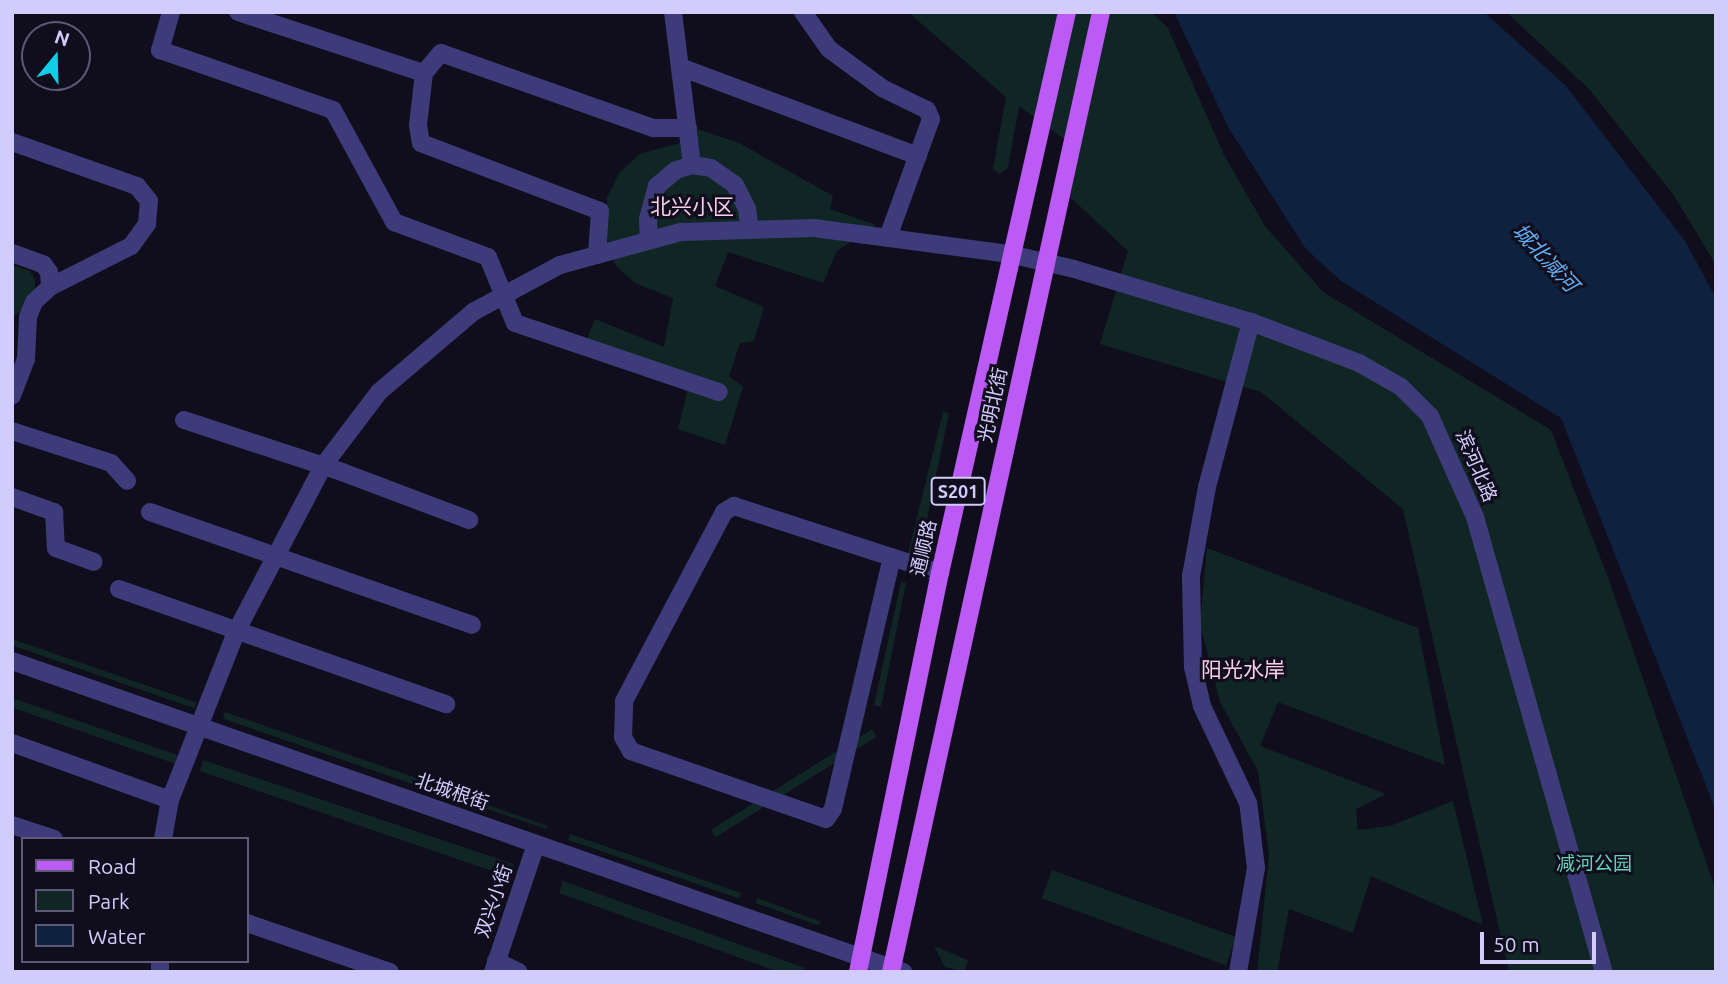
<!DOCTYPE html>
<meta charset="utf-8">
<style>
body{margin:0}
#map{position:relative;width:1728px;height:984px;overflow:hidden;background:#100d1d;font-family:Ubuntu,"Noto Sans SC",sans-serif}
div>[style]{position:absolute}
.green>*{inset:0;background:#102625;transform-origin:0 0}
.water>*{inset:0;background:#0e213f}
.minor>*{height:18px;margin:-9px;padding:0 9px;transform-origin:9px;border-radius:9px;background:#3d3b79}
.major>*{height:18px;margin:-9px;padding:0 9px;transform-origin:9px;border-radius:9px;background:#bb5af5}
span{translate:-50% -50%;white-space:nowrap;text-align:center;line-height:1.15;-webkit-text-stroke:6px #100d1d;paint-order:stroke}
.shield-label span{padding:2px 5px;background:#100d1d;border:2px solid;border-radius:5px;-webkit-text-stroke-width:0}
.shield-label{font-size:18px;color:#d1ccfc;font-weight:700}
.street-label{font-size:19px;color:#d1ccfc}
.park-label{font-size:19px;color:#5dd6b8}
.neighbourhood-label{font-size:21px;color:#fccdeb}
.water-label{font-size:21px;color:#60aff5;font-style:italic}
.frame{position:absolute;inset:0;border:14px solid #d1ccfc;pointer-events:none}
.legend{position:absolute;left:21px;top:837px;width:228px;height:126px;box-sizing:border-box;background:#100d1d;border:2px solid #5d5976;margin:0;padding:9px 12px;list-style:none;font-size:21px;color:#d1ccfc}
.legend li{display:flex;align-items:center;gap:14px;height:35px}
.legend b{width:35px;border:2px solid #5d5976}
.north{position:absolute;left:21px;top:21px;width:70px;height:70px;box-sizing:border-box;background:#100d1d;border:2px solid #5d5976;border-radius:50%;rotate:19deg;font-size:19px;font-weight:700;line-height:28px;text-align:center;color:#d1ccfc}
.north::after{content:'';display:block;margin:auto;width:24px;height:32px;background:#0fcee5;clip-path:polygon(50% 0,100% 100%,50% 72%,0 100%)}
.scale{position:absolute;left:1480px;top:932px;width:116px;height:32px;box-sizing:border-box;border:4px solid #d1ccfc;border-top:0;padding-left:9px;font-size:21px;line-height:24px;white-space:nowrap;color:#d1ccfc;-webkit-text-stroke:5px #100d1d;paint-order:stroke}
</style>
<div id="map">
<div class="green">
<i style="clip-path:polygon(908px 12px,1151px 12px,1168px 28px,1223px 153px,1265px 226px,1323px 292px,1551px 430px,1610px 583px,1716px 891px,1716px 972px,1509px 972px,1403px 509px,1261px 392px,1100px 344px,1128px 251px,1070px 197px,1079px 150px,1019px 106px,1008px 168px,1000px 174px,993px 169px,1006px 97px)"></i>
<i style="clip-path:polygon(1506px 12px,1716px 12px,1716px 265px,1673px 194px,1589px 89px)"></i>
<i style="clip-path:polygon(694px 128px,739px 143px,833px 196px,830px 209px,876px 225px,837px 251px,823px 283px,728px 252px,715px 286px,764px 307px,754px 341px,740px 343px,729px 376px,743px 387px,725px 445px,678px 429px,691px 376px,587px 339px,595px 319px,664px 347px,673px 298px,635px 283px,616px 266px,606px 246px,607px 198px,619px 173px,640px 154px,694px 139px)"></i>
<i style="clip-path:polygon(12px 265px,30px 271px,35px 280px,34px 302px,12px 317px)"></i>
<i style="clip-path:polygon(943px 412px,949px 413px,918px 562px,907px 558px)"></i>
<i style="clip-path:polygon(1207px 548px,1418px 628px,1445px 765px,1278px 702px,1260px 746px,1386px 794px,1356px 809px,1358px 830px,1390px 826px,1453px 801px,1483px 925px,1371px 876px,1353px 933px,1289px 909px,1277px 972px,1257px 972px,1269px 855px,1258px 771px,1220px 702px,1200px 624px)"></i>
<i style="clip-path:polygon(901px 582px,906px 583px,881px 707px,874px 705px)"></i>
<i style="left:12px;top:639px;width:195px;height:6px;rotate:19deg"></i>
<i style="left:12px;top:698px;width:175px;height:9px;rotate:19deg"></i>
<i style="left:225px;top:712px;width:226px;height:7px;rotate:19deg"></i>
<i style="left:872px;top:729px;width:9px;height:190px;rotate:58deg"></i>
<i style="clip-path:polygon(203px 760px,514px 864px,510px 877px,200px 771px)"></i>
<i style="clip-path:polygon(468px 798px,548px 826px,546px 829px,467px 802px)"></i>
<i style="left:570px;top:834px;width:181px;height:6px;rotate:19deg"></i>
<i style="left:1052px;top:870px;width:196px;height:30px;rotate:20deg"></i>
<i style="clip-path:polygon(563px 881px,805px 968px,804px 972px,779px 972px,559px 893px)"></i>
<i style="clip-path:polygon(757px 898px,822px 922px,817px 925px,756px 903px)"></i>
<i style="clip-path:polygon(934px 946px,968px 960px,964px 972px,945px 967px)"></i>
</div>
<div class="water">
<i style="clip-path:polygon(1174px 12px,1484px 12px,1566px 86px,1685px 241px,1716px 298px,1716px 811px,1561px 418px,1341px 281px,1306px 249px,1228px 127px)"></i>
</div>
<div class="minor">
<i style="left:171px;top:12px;width:40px;rotate:106deg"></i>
<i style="left:160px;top:50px;width:183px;rotate:19.1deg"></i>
<i style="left:333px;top:110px;width:128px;rotate:61.4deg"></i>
<i style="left:394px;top:222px;width:100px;rotate:20.4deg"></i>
<i style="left:488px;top:257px;width:71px;rotate:67.8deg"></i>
<i style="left:515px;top:323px;width:215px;rotate:18.7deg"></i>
<i style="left:238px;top:12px;width:196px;rotate:18.2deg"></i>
<i style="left:424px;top:73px;width:26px;rotate:-50deg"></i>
<i style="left:441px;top:53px;width:225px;rotate:19.5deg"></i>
<i style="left:653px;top:128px;width:35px"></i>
<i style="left:803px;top:12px;width:45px;rotate:54.9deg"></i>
<i style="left:829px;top:49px;width:66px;rotate:36.3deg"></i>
<i style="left:882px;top:88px;width:50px;rotate:26.1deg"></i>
<i style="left:927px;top:110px;width:10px;rotate:66deg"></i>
<i style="left:931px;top:119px;width:126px;rotate:110deg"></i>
<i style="left:680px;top:67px;width:254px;rotate:20.5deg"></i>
<i style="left:424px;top:73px;width:52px;rotate:96.6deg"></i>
<i style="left:418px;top:125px;width:18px;rotate:81deg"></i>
<i style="left:421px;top:143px;width:191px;rotate:20.8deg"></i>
<i style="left:600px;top:211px;width:44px;rotate:93.9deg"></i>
<i style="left:12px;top:142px;width:133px;rotate:19.4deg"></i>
<i style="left:137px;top:186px;width:19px;rotate:51deg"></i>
<i style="left:149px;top:201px;width:23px;rotate:95deg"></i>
<i style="left:147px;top:224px;width:27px;rotate:126deg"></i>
<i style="left:131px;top:246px;width:91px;rotate:153.2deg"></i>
<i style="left:50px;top:287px;width:22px;rotate:137deg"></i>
<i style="left:34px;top:302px;width:16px;rotate:112deg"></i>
<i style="left:28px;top:317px;width:42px;rotate:92.7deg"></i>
<i style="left:26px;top:359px;width:39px;rotate:111deg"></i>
<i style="left:692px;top:165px;width:19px;rotate:9deg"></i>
<i style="left:711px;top:168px;width:29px;rotate:35deg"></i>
<i style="left:735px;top:185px;width:27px;rotate:63deg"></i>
<i style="left:747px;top:209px;width:21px;rotate:82deg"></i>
<i style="left:649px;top:240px;width:21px;rotate:-93deg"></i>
<i style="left:648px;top:219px;width:34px;rotate:-75deg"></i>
<i style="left:657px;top:186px;width:25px;rotate:-40deg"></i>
<i style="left:676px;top:170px;width:17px;rotate:-17deg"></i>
<i style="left:692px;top:165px;width:154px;rotate:-97.1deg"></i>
<i style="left:12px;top:253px;width:33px;rotate:20deg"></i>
<i style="left:43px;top:264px;width:10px;rotate:53deg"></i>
<i style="left:49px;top:272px;width:15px;rotate:86deg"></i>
<i style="left:184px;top:420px;width:166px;rotate:18.2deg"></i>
<i style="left:342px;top:472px;width:136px;rotate:20.7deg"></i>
<i style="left:12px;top:431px;width:104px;rotate:17.9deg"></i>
<i style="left:111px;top:463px;width:24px;rotate:48deg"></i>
<i style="left:12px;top:497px;width:45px;rotate:19.7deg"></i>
<i style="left:54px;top:512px;width:36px;rotate:87deg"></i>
<i style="left:56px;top:548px;width:40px;rotate:20.2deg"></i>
<i style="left:150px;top:512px;width:341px;rotate:19.3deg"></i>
<i style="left:892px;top:557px;width:259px;rotate:103.2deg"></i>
<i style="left:833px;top:809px;width:12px;rotate:125deg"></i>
<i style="left:826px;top:819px;width:207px;rotate:-160.8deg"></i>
<i style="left:631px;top:751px;width:16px;rotate:-120deg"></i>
<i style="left:623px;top:737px;width:36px;rotate:-88deg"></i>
<i style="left:624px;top:701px;width:214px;rotate:-62.1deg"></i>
<i style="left:724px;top:512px;width:12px;rotate:-31deg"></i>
<i style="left:734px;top:506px;width:217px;rotate:18deg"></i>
<i style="left:119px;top:589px;width:347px;rotate:19.4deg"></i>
<i style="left:12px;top:661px;width:944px;rotate:19.24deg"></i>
<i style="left:12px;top:743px;width:168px;rotate:19.8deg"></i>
<i style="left:12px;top:825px;width:44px;rotate:18.4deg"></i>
<i style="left:163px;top:839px;width:40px;rotate:-80deg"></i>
<i style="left:170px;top:800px;width:183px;rotate:-68.5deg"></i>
<i style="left:237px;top:630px;width:185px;rotate:-62.3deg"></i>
<i style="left:323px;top:466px;width:93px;rotate:-52.9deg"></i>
<i style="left:379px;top:392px;width:123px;rotate:-40.4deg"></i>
<i style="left:473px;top:312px;width:99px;rotate:-28.4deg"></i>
<i style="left:560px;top:265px;width:125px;rotate:-15.3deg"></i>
<i style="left:681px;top:232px;width:133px;rotate:-1.7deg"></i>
<i style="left:814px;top:228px;width:198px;rotate:7.6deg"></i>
<i style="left:1010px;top:254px;width:66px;rotate:13.2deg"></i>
<i style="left:1074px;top:269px;width:185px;rotate:16.7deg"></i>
<i style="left:1251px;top:322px;width:116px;rotate:20.8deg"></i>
<i style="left:1359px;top:363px;width:48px;rotate:29.7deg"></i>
<i style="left:1401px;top:387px;width:41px;rotate:45deg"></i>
<i style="left:1430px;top:416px;width:111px;rotate:66deg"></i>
<i style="left:1475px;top:517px;width:473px;rotate:74.2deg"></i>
<i style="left:247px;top:923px;width:151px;rotate:18.9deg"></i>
<i style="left:496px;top:961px;width:25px;rotate:26deg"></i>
<i style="left:160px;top:972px;width:11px;rotate:-90deg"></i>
<i style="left:493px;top:972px;width:135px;rotate:-71.4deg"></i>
<i style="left:1238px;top:972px;width:106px;rotate:-80.2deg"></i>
<i style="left:1256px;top:868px;width:34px;rotate:-97deg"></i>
<i style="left:1252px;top:834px;width:31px;rotate:-97deg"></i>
<i style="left:1248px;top:803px;width:107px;rotate:-115.4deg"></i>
<i style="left:1202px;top:706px;width:40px;rotate:-103deg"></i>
<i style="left:1193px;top:667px;width:91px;rotate:-91.3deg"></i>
<i style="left:1191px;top:576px;width:90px;rotate:-79.8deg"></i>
<i style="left:1207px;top:487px;width:171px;rotate:-75.1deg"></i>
</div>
<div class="major">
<i style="left:858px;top:972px;width:407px;rotate:-78.4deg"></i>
<i style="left:940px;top:573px;width:575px;rotate:-77.24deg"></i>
<i style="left:891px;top:972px;width:983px;rotate:-77.66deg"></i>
</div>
<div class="shield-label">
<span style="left:958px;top:491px">S201</span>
</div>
<div class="street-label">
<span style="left:993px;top:405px;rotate:-78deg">光明北街</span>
<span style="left:1476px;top:466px;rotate:67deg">滨河北路</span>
<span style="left:924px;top:548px;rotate:-77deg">通顺路</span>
<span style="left:452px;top:792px;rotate:19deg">北城根街</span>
<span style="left:494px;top:901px;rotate:-71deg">双兴小街</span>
</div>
<div class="park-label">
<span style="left:1594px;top:864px">减河公园</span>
</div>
<div class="neighbourhood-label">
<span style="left:692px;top:206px">北兴小区</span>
<span style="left:1243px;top:669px">阳光水岸</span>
</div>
<div class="water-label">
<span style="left:1546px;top:257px;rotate:47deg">城北减河</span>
</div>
<div class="frame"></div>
<ul class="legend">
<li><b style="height:9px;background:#bb5af5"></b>Road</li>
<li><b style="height:19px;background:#102625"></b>Park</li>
<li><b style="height:19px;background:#0e213f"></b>Water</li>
</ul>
<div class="north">N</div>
<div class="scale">50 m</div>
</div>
